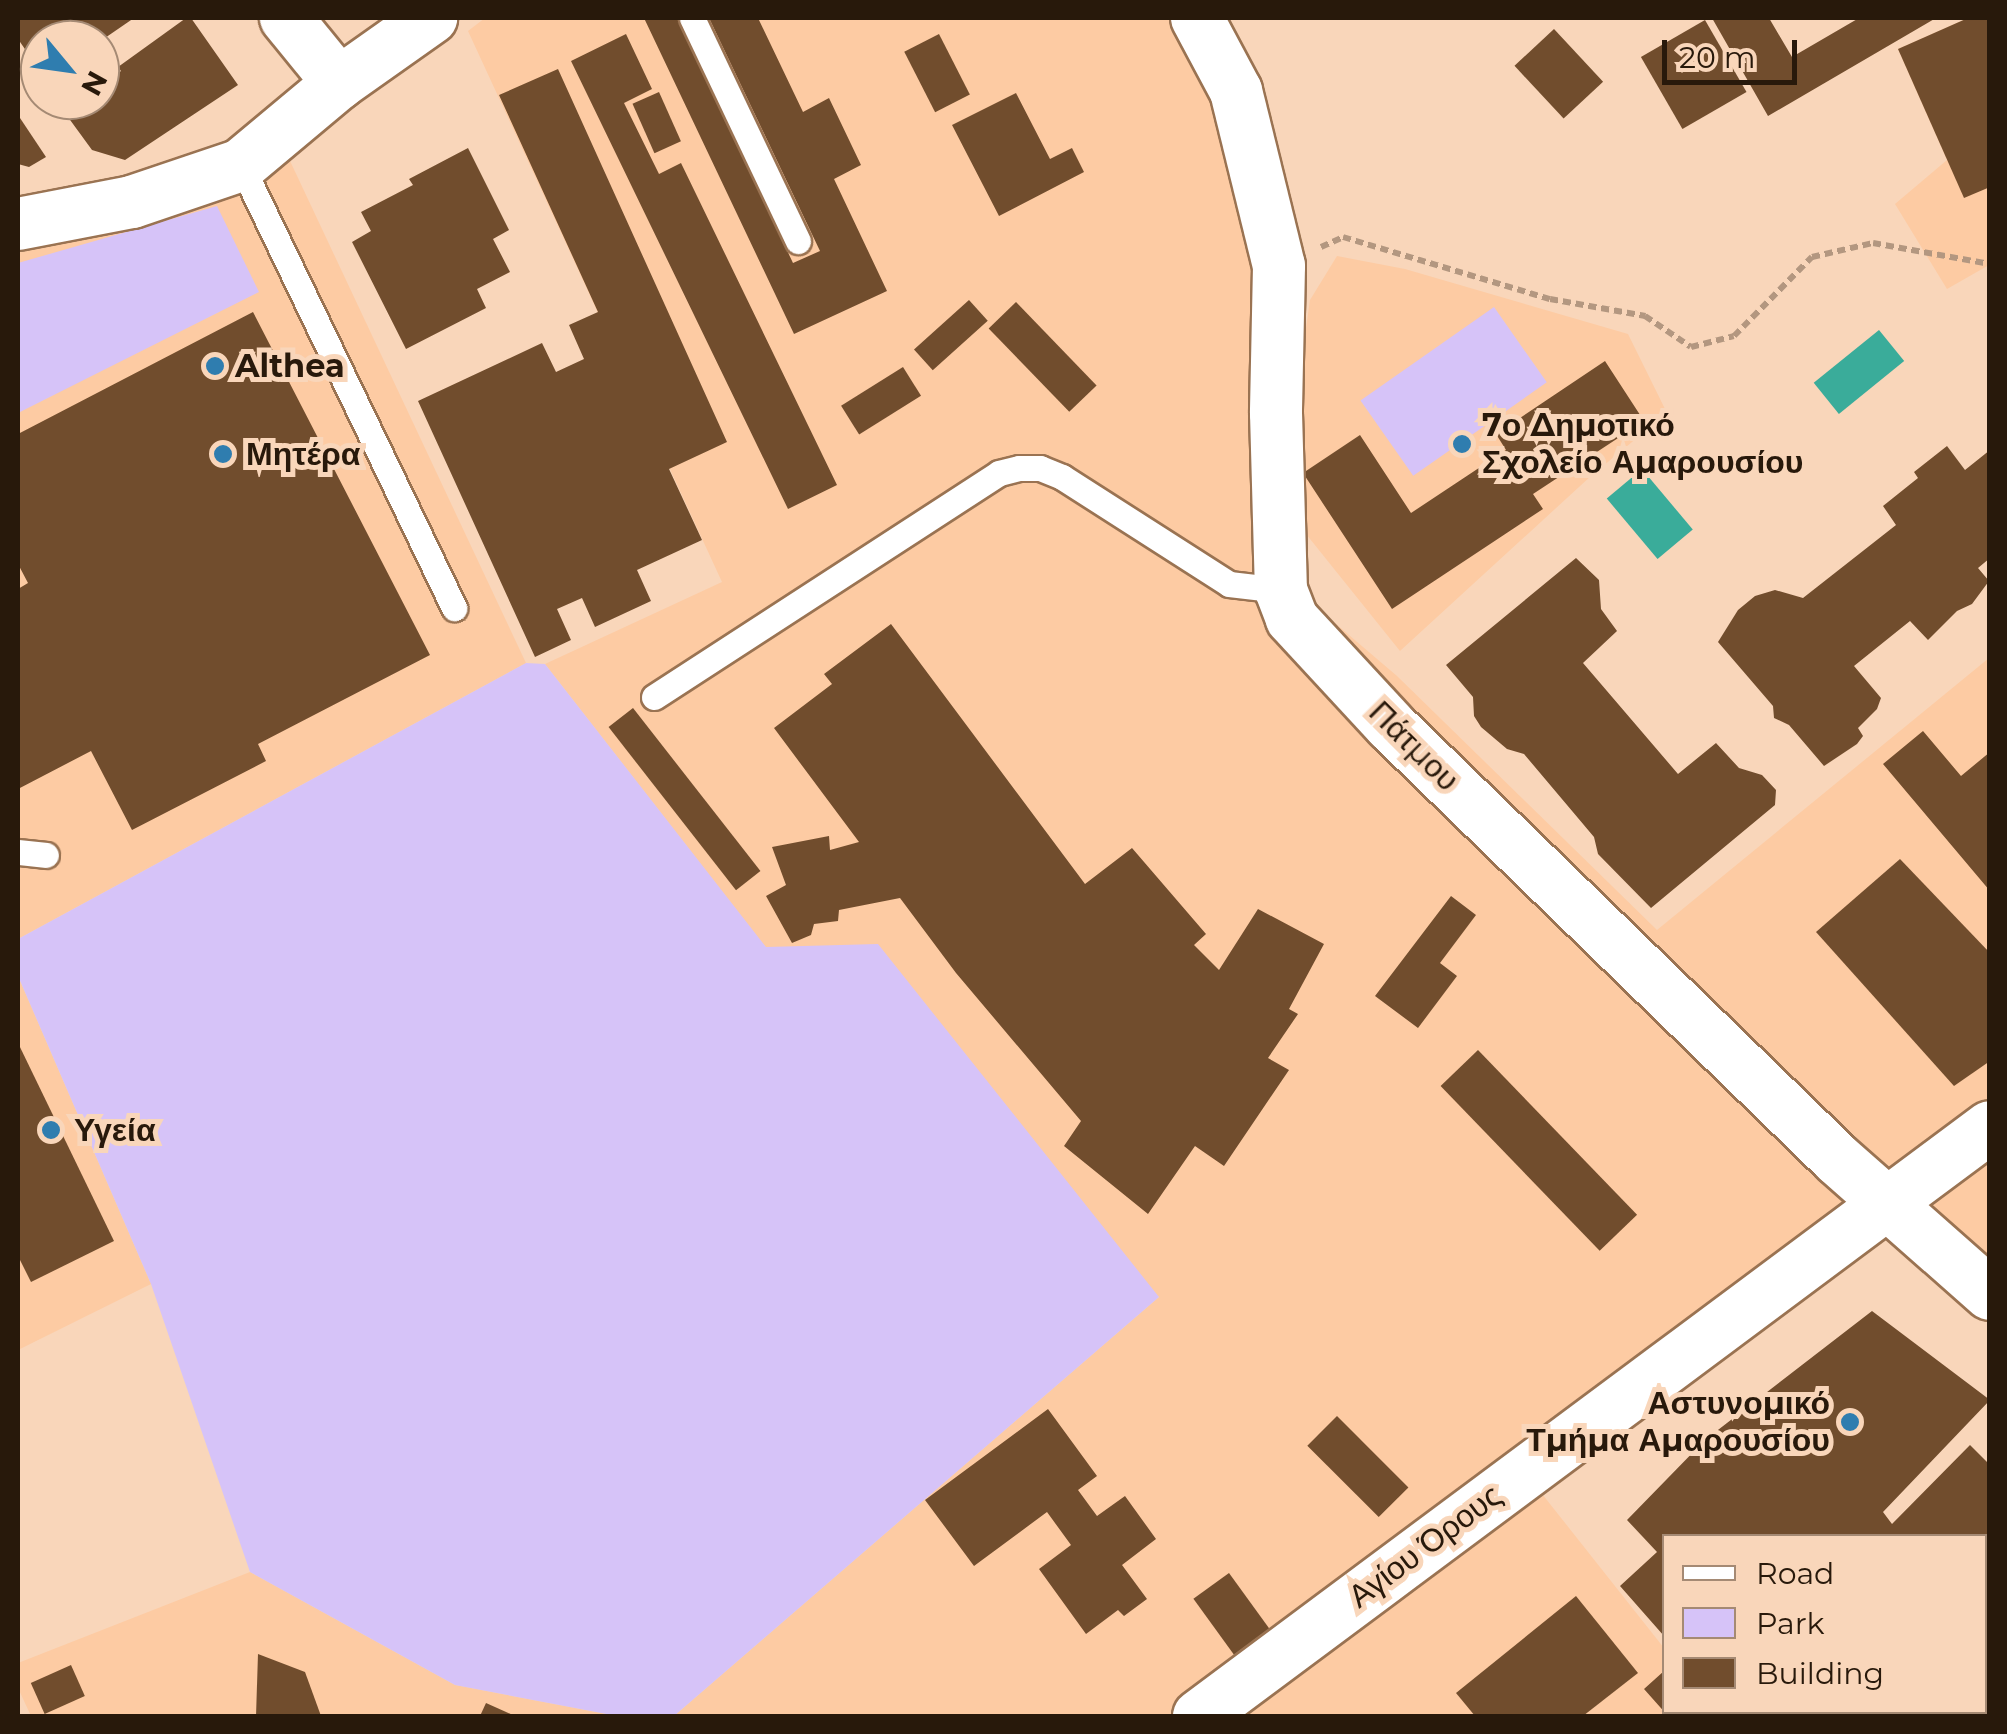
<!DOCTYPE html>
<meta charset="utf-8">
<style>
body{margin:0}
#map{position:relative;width:2007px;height:1734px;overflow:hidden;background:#f9d6ba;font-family:Montserrat,sans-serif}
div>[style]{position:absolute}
.built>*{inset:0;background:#fdcba3}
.green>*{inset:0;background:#d6c3f8;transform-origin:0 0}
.water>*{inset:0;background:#3aac9a;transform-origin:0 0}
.building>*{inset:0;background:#714d2d;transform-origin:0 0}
.path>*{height:6px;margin-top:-3px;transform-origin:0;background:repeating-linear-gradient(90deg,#b39780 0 8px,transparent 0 13px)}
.roads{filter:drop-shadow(2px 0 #9a7352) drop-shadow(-2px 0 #9a7352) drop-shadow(0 2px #9a7352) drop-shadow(0 -2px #9a7352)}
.lane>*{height:25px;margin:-12.5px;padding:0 12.5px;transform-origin:12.5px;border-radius:12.5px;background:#fff}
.street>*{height:52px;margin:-26px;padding:0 26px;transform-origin:26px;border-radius:26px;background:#fff}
.dots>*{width:28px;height:28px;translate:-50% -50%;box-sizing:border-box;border:5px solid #f9d6ba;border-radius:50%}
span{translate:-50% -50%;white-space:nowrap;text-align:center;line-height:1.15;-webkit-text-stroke:10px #f9d6ba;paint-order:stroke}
.poi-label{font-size:32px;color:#28190b;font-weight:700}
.left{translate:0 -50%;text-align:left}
.right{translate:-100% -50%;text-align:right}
.street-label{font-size:32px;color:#28190b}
.frame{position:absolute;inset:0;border:20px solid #28190b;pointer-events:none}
.legend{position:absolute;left:1662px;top:1534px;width:325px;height:180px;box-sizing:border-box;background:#f9d6ba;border:2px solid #a58a74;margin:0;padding:12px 18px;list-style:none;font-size:30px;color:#28190b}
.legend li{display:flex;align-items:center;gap:20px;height:50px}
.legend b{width:50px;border:2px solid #a58a74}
.north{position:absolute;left:20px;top:20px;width:100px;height:100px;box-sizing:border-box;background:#f9d6ba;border:2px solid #a58a74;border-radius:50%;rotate:119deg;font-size:28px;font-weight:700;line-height:40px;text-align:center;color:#28190b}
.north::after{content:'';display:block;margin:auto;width:35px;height:45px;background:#2f7daf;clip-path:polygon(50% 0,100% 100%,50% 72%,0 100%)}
.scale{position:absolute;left:1662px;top:40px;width:135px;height:45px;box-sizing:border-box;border:5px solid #28190b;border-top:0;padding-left:12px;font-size:30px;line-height:35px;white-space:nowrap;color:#28190b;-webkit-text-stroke:8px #f9d6ba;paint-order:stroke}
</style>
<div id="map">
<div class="built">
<i style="clip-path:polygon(485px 18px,1227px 18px,1267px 133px,1288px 583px,1397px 676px,1657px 930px,1989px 658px,1989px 1281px,1901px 1208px,1535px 1485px,1664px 1648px,1664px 1712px,1799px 1712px,1803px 1716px,674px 1716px,1159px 1297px,766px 948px,545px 664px,722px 582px,468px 31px)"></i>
<i style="clip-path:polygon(1968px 18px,1989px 18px,1989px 265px,1947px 289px,1895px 204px,1947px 160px,1898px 49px)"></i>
<i style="clip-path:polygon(283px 146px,526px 663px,18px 939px,18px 245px)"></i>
<i style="clip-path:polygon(1337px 256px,1405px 269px,1628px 334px,1667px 413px,1591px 476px,1400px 651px,1298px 524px,1294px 412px,1310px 300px)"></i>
<i style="clip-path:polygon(18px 976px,151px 1284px,18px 1350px)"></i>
<i style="clip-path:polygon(1989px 1553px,1989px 1716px,1826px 1716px,1831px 1712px,1984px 1712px,1984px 1558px)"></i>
<i style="clip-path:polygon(250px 1572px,455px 1685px,617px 1716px,31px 1716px,18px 1688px,18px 1663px)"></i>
</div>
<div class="green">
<i style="clip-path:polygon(217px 206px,259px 292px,18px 413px,18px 263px)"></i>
<i style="left:1494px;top:307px;width:92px;height:163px;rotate:55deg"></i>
<i style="clip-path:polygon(526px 663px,545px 664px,766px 947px,878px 944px,1159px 1297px,674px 1716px,617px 1716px,455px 1685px,250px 1572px,151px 1284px,18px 976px,18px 939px)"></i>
</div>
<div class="water">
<i style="left:1879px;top:330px;width:40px;height:84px;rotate:51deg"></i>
<i style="left:1642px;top:469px;width:79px;height:46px;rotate:50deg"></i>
</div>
<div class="building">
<i style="clip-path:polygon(18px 18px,134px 18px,102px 40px,40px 40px,40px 71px,18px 39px)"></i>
<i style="clip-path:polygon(186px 18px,191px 18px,238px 85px,125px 160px,92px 150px,65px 113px,83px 100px,100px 100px,100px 87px,121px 71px,118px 67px)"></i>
<i style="clip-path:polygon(644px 18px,677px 18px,793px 263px,820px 251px,709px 18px,758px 18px,803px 112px,829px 98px,861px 165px,834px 179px,887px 291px,794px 334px)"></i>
<i style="clip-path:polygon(1712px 18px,1769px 18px,1792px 57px,1859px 18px,1936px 18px,1768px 116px)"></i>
<i style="clip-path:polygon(1968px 18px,1990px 18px,1990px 187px,1964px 198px,1898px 49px)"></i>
<i style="left:1705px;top:20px;width:83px;height:74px;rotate:60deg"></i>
<i style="left:1554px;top:29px;width:72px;height:54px;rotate:47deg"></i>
<i style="clip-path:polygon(626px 34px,652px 89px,624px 103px,659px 174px,681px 163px,837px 485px,788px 509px,571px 61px)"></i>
<i style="left:939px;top:34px;width:68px;height:39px;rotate:63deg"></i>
<i style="clip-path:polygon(558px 69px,727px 442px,669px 469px,702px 540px,637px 570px,651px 601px,595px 627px,582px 598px,557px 609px,571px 640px,535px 657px,418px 401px,542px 343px,556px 372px,584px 359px,569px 325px,598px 312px,499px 95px)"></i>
<i style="left:659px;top:92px;width:54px;height:29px;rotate:66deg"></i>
<i style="clip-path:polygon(1016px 93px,1050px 159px,1072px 148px,1084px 172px,999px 216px,952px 125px)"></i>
<i style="clip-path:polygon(18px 115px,46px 157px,29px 167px,18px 164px)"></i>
<i style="clip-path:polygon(468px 148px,509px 230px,493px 239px,510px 272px,477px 289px,486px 308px,406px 349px,352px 242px,371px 231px,361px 212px,413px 185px,409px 179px)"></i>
<i style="left:969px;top:300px;width:28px;height:74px;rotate:48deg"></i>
<i style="left:1016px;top:302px;width:116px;height:38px;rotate:46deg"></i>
<i style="clip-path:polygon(253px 312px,430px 655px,258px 744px,266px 761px,132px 830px,91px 751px,18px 789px,18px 589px,28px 583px,18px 564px,18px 434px)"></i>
<i style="clip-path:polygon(1605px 361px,1644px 421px,1533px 494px,1543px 509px,1392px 609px,1303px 473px,1360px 435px,1411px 513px,1506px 450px,1496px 434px)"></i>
<i style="left:903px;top:367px;width:34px;height:73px;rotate:58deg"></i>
<i style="clip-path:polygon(1947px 446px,1965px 470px,1990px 450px,1990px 558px,1978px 568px,1989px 581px,1972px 604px,1957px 611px,1928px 640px,1910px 621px,1854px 666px,1881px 698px,1877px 709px,1858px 728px,1863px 736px,1857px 744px,1824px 766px,1789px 725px,1774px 718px,1773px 706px,1718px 642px,1738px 610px,1755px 596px,1775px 590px,1803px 598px,1896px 525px,1883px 506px,1918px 478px,1914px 472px)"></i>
<i style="clip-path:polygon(1576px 558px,1599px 580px,1601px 609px,1617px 631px,1583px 663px,1678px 774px,1716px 743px,1739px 768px,1762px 775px,1776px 790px,1775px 805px,1651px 908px,1598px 854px,1594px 837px,1524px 754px,1507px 749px,1481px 727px,1474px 716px,1473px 697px,1446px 665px)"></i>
<i style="clip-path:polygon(891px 624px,1085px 884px,1132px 848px,1206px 934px,1194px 945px,1219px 970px,1258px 909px,1324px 944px,1289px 1009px,1298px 1014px,1268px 1058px,1289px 1070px,1224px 1166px,1195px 1146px,1148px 1214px,1064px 1146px,1081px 1121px,956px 973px,900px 898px,839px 910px,838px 921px,814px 924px,811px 935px,792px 943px,766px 896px,786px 885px,772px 847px,829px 836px,830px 850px,859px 842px,774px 728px,832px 684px,824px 674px)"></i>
<i style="left:633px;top:708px;width:207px;height:31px;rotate:52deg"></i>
<i style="clip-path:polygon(1923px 731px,1961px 776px,1990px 752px,1990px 891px,1883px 764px)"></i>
<i style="clip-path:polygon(1900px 859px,1990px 953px,1990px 1061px,1954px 1086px,1816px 932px)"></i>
<i style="clip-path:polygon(1451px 896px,1476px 915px,1440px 963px,1457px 976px,1418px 1028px,1375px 996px)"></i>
<i style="clip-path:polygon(18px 1043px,114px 1241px,31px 1282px,18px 1256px)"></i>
<i style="left:1478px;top:1050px;width:229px;height:52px;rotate:46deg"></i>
<i style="clip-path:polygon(1872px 1311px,1990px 1400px,1883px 1512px,1892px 1524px,1970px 1445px,1990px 1465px,1990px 1545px,1984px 1550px,1984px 1536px,1664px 1536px,1664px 1636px,1620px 1586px,1657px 1552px,1627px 1520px,1705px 1440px)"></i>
<i style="clip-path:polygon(1048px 1409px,1097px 1476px,1078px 1490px,1097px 1516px,1125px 1496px,1156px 1539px,1122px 1565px,1147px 1599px,1124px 1616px,1118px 1610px,1086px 1634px,1039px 1569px,1071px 1545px,1047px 1512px,974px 1566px,925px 1500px)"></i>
<i style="left:1337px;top:1416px;width:101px;height:42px;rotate:45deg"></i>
<i style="left:1229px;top:1573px;width:70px;height:44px;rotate:54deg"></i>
<i style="clip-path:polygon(1990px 1593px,1990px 1716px,1977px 1716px,1985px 1707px,1984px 1598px)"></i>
<i style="clip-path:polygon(1576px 1596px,1638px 1673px,1583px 1716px,1475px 1716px,1456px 1693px)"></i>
<i style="clip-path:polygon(258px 1654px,305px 1672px,321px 1716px,256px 1716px)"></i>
<i style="left:71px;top:1665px;width:34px;height:44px;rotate:66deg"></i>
<i style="clip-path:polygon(1664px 1671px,1664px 1712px,1698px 1712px,1692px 1716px,1668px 1716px,1644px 1689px)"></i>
<i style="clip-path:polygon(486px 1703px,515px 1716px,480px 1716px)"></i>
</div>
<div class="path">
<i style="left:1321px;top:247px;width:24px;rotate:-24deg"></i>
<i style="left:1343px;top:237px;width:216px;rotate:16.7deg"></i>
<i style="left:1550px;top:299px;width:97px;rotate:10.1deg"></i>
<i style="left:1645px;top:316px;width:55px;rotate:34deg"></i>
<i style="left:1691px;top:347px;width:44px;rotate:-14.3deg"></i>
<i style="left:1734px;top:336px;width:111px;rotate:-45.4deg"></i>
<i style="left:1812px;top:257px;width:63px;rotate:-12.9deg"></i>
<i style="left:1873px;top:243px;width:119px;rotate:10.2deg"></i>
</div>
<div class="roads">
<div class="lane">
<i style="left:692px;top:18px;width:247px;rotate:64.6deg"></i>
<i style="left:241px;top:165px;width:492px;rotate:64.3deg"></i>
<i style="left:654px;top:697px;width:411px;rotate:-33deg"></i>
<i style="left:999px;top:473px;width:21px;rotate:-14deg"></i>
<i style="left:1019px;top:468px;width:21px"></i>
<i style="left:1040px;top:468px;width:24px;rotate:22deg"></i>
<i style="left:1062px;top:477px;width:198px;rotate:32.6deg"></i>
<i style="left:1229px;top:584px;width:52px;rotate:6.6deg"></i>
<i style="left:18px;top:852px;width:28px;rotate:6deg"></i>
</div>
<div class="street">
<i style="left:286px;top:18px;width:84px;rotate:50.8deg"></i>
<i style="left:1197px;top:18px;width:83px;rotate:61.9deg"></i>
<i style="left:1236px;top:91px;width:180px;rotate:76.2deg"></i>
<i style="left:1279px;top:266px;width:147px;rotate:91.2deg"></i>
<i style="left:1276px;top:413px;width:177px;rotate:88.4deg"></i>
<i style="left:1281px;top:590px;width:31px;rotate:69deg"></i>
<i style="left:1292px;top:619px;width:144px;rotate:47.2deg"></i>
<i style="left:1390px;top:725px;width:623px;rotate:44.15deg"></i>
<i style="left:1837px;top:1159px;width:204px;rotate:41.4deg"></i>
<i style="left:18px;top:224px;width:116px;rotate:-10.9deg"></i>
<i style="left:132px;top:202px;width:115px;rotate:-18.7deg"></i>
<i style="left:241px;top:165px;width:128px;rotate:-39.9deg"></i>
<i style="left:339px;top:83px;width:113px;rotate:-35.2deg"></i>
<i style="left:1199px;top:1716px;width:986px;rotate:-36.67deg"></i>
</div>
</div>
<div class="dots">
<i style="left:215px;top:366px;background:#2f7daf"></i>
<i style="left:1462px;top:444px;background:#2f7daf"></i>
<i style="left:223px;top:454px;background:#2f7daf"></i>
<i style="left:51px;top:1130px;background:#2f7daf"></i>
<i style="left:1850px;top:1422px;background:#2f7daf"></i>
</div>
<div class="poi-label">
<span class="left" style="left:235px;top:366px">Althea</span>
<span class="left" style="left:1482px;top:444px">7ο Δημοτικό<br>Σχολείο Αμαρουσίου</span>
<span class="left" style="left:246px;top:454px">Μητέρα</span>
<span class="left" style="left:74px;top:1130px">Υγεία</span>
<span class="right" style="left:1830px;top:1422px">Αστυνομικό<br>Τμήμα Αμαρουσίου</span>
</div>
<div class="street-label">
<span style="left:1414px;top:746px;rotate:45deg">Πάτμου</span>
<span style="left:1425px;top:1546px;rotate:-37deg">Αγίου Όρους</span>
</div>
<div class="frame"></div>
<ul class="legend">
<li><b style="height:12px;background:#fff"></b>Road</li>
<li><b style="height:28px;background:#d6c3f8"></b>Park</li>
<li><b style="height:28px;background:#714d2d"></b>Building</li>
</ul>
<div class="north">N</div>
<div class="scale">20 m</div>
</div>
